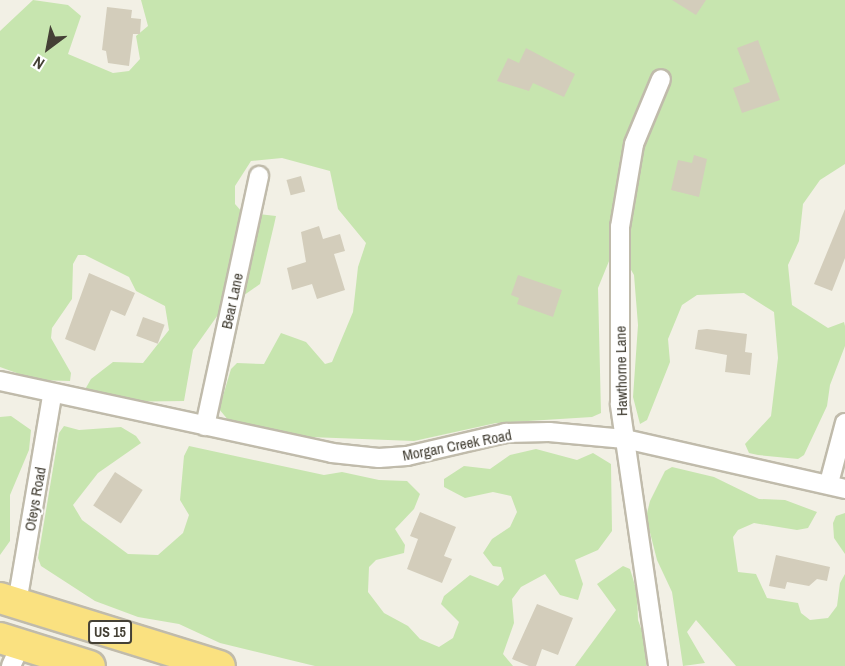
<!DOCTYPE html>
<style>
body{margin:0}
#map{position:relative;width:845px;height:666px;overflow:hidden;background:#f2f0e5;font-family:"Archivo Narrow",sans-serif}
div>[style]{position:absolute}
.green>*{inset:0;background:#c7e5af}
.building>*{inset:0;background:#d3cdbb;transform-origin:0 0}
.roads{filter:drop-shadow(2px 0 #c0bbab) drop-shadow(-2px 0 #c0bbab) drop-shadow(0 2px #c0bbab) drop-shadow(0 -2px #c0bbab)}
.minor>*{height:18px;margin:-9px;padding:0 9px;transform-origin:9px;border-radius:9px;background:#fff}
.trunk>*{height:30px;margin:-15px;padding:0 15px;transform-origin:15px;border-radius:15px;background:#fae180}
span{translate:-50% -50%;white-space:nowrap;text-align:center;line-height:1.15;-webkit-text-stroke:4.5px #fff;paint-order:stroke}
.shield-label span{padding:2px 4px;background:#fff;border:2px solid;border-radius:4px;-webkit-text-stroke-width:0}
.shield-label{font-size:14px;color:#444035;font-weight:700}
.street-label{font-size:15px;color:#444035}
.north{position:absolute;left:18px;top:18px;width:60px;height:60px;-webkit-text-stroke:4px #fff;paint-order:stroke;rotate:212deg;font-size:16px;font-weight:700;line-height:24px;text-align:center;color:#444035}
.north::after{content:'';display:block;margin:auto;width:21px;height:27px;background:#444035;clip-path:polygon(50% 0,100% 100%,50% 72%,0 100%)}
</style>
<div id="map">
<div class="green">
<i style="clip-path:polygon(33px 0,68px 5px,81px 16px,68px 54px,113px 73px,129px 71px,140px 59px,136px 36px,148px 26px,141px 0,845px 0,845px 164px,820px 180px,803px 204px,799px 241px,788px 265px,792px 305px,828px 328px,844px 322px,845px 326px,845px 346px,830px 385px,827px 406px,804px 455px,798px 459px,758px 455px,749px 453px,745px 444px,771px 416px,778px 358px,774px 312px,744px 293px,697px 295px,682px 305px,668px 339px,670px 362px,647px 420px,640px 424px,633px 397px,638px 325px,634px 275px,616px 244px,598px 288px,601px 413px,592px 417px,496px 423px,414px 441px,284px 436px,229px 421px,219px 409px,231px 369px,237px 363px,264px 364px,281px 333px,306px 342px,325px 364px,332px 362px,353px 312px,358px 267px,366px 243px,338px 209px,330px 171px,282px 158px,251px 161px,235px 186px,235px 204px,242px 212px,276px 216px,274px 225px,260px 284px,220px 312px,193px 350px,184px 401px,106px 402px,83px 393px,91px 379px,113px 362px,143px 363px,169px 330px,165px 306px,136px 291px,129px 277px,85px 255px,78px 255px,73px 264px,72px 299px,52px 328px,51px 338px,71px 373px,70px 381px,36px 380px,0 367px,0 31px)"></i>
<i style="clip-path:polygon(11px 416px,31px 430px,29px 450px,10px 495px,10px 541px,0 555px,0 417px)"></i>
<i style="clip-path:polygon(64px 426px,79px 430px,121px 427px,136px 436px,141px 443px,98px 473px,73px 505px,82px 520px,128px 554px,158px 555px,183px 533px,189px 515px,180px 500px,184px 456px,189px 446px,324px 475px,342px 472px,379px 480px,407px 481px,420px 494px,414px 509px,395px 529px,405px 545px,404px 553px,376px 560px,369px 567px,368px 592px,384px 613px,408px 626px,420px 639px,439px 647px,453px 638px,459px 622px,441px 604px,444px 596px,470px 575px,498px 586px,504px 579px,501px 567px,493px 566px,483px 553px,492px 539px,510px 527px,517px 512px,511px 496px,493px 492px,465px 498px,444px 487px,444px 479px,464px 466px,490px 469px,510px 455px,536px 449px,577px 460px,593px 453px,611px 464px,612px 531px,598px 550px,575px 560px,583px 584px,578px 600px,560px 595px,545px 574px,521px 587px,512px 599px,514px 623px,503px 654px,513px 666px,315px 666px,220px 643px,179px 624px,138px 617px,95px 601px,41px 566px,38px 558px,59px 433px)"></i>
<i style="clip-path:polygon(672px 467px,714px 477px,759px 499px,785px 500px,817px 512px,808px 528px,797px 530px,754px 523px,738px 530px,733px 537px,738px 572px,756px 574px,767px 598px,798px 603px,801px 613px,810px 620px,828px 618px,837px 606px,840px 583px,845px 574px,845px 666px,736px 666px,696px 620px,687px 632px,705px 663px,683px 666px,672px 592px,657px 560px,646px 517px,650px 501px,665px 471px)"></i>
<i style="clip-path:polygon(845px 513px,845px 554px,834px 538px,833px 523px,836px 516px)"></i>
<i style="clip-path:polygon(623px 566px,630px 569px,637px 592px,638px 620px,647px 645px,646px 666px,575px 666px,616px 610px,597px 584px)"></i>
</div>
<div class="building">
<i style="clip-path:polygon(672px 0,706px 0,696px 15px)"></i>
<i style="clip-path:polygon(107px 7px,132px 10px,131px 18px,141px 19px,140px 34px,133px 34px,129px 66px,108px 63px,106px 51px,102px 50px)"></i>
<i style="clip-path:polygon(758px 40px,780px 100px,742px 113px,733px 88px,750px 82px,737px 48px)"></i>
<i style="clip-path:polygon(526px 48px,575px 74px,564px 97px,533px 83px,529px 91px,497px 81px,508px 58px,519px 63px)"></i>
<i style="clip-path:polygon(694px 155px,707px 159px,699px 197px,671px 190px,678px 160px,692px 163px)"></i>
<i style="left:301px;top:176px;width:16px;height:15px;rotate:75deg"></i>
<i style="clip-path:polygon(845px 209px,845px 258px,832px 291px,814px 284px)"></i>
<i style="clip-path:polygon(319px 226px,323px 239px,340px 234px,345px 251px,334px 254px,345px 290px,317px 299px,312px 284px,292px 290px,287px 268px,306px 262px,301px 232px)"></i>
<i style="clip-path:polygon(89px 273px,135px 293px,125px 316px,111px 310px,95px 351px,65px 339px)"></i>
<i style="clip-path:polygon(518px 275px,562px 290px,553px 317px,517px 304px,519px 298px,511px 295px)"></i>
<i style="left:143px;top:317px;width:23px;height:20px;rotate:20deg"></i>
<i style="clip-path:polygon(707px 329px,747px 334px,745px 352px,752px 353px,750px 375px,725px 372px,727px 355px,695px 349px,698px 330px)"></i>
<i style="left:115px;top:472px;width:33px;height:40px;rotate:33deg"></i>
<i style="clip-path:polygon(420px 512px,456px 527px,444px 556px,452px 559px,442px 583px,407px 569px,418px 539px,410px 536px)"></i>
<i style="clip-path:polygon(776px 555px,830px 567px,827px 581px,817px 579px,809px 586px,787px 582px,785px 589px,769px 586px)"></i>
<i style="clip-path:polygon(537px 604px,573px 618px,558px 655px,542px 649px,536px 666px,529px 666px,512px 659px)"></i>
</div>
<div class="roads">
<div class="minor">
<i style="left:0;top:381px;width:340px;rotate:12.2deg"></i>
<i style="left:332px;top:453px;width:47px;rotate:6.1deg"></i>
<i style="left:379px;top:458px;width:28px;rotate:-4deg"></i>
<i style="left:407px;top:456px;width:102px;rotate:-13.1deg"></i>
<i style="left:506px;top:433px;width:43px;rotate:-1.3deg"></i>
<i style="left:549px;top:432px;width:76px;rotate:5.3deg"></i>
<i style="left:625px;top:439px;width:226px;rotate:12.8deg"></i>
<i style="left:205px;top:426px;width:256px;rotate:-77.8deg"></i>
<i style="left:829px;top:483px;width:62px;rotate:-75.1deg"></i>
<i style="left:17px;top:603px;width:211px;rotate:-80.4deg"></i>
<i style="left:11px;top:666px;width:23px;rotate:-65deg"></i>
<i style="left:658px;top:666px;width:265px;rotate:-98.3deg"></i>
<i style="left:620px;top:404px;width:177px;rotate:-90deg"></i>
<i style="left:620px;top:227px;width:84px;rotate:-80.4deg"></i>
<i style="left:634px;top:144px;width:70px;rotate:-67.4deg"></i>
</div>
<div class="trunk">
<i style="left:0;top:598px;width:230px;rotate:17.2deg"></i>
<i style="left:0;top:638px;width:94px;rotate:17.3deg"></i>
</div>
</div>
<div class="shield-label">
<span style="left:110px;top:632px">US 15</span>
</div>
<div class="street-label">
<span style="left:232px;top:301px;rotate:-78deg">Bear Lane</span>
<span style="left:621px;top:371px;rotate:-91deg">Hawthorne Lane</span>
<span style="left:457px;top:445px;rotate:-11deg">Morgan Creek Road</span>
<span style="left:35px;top:499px;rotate:-80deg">Oteys Road</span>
</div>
<div class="north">N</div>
</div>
